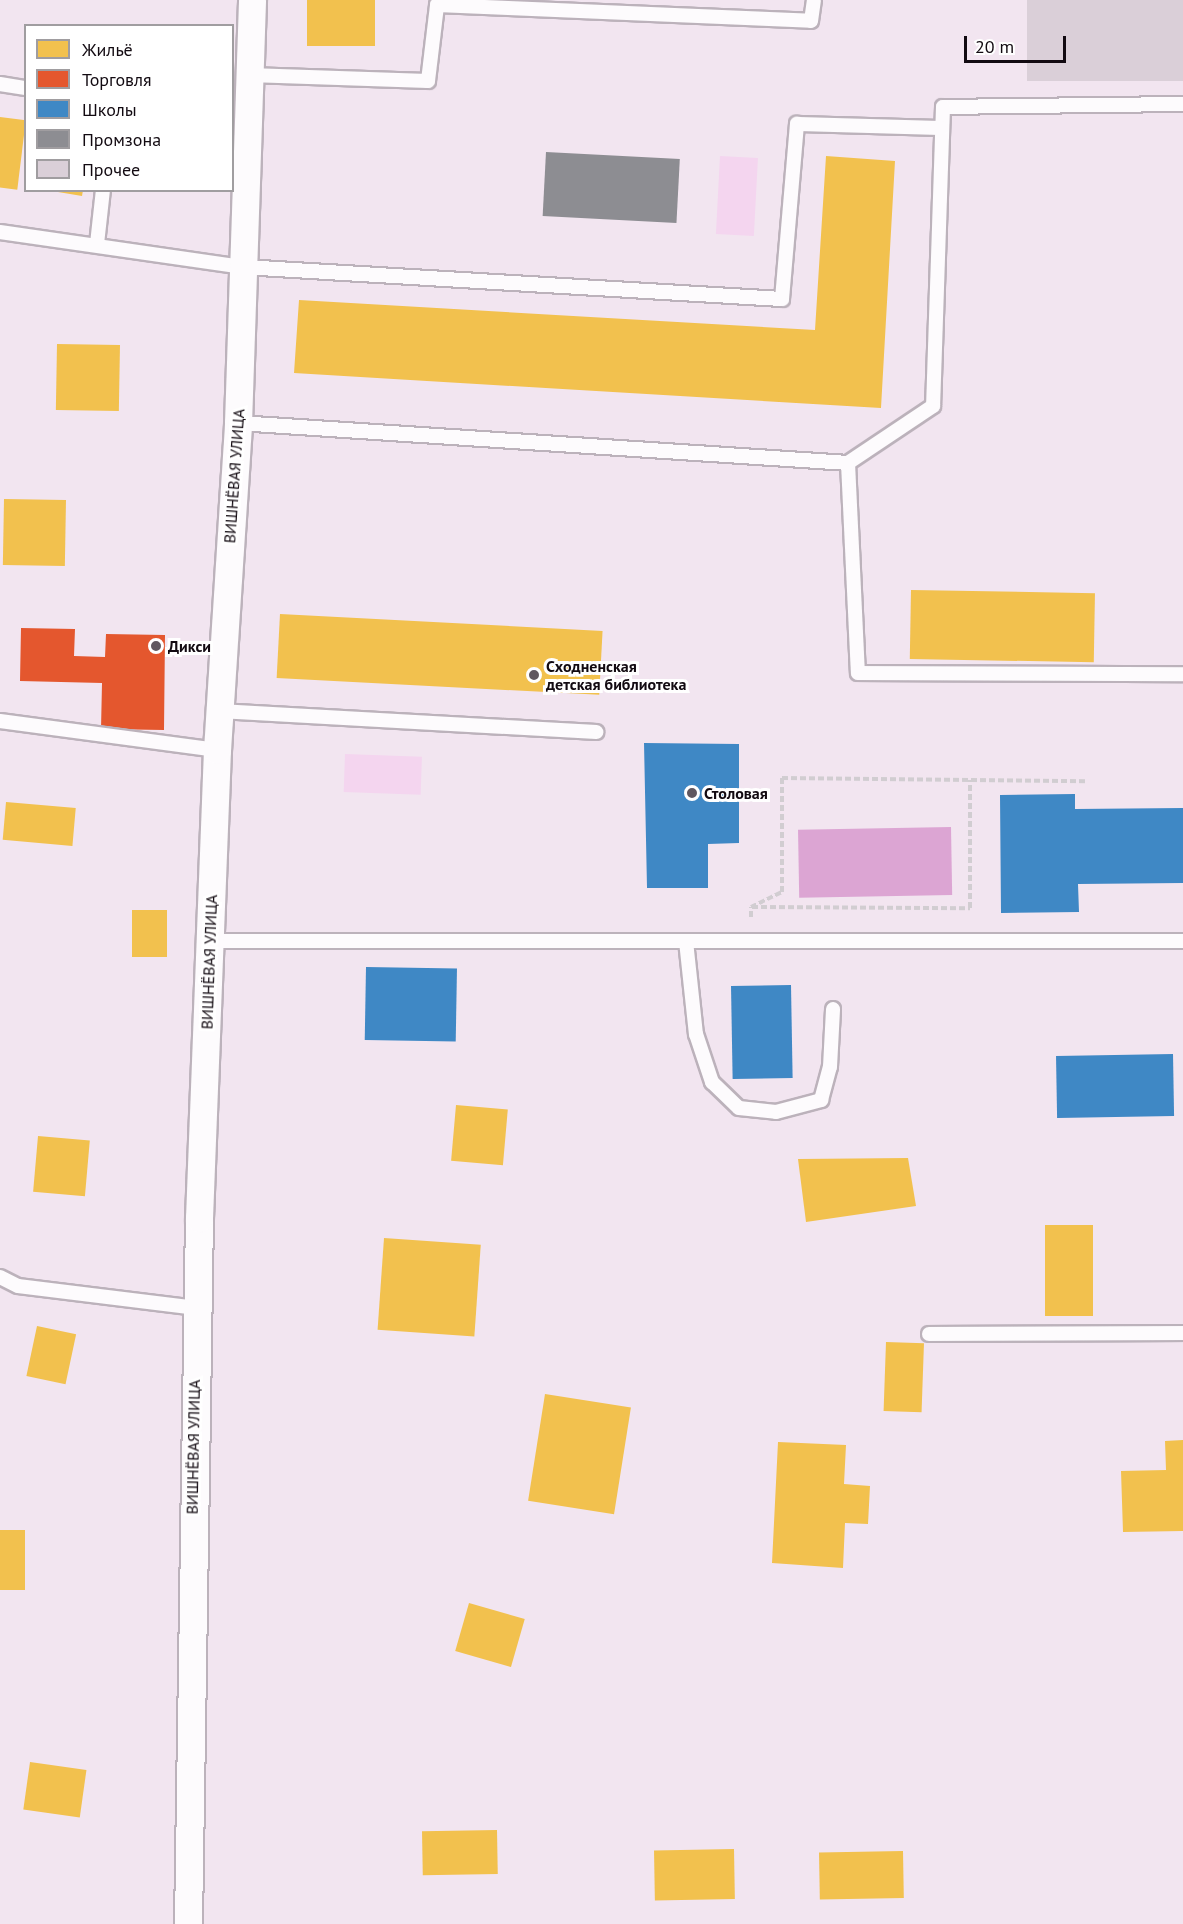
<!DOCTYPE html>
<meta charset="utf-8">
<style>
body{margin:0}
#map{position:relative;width:1183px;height:1924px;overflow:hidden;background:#f2e5f0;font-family:"PT Sans",sans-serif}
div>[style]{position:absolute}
.green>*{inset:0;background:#f4d5ef;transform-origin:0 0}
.water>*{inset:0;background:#dca5d3;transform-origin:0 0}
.homes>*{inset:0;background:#f2c14e;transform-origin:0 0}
.shops>*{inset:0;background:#e4572e}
.schools>*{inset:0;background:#3f88c5;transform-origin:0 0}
.industry>*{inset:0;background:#8d8d92;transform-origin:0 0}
.building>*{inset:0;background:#dacfd8;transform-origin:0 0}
.path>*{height:4px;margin-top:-2px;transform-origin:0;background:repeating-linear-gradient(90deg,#d1cdd1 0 6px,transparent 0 9px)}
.roads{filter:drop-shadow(2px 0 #bcb2bb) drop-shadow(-2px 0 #bcb2bb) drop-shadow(0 2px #bcb2bb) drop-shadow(0 -2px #bcb2bb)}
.service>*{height:14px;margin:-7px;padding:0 7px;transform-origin:7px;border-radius:7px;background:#fdfbfd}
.minor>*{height:27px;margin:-13.5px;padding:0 13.5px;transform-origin:13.5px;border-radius:13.5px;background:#fdfbfd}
.dots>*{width:16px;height:16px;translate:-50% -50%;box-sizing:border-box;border:3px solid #fff;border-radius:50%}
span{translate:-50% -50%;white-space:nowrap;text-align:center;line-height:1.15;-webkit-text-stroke:6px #fff;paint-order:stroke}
.street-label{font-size:16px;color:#120a11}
.poi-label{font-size:16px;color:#120a11;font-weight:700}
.left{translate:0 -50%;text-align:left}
.legend{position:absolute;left:24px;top:24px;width:210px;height:168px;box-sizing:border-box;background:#fff;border:2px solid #a09da0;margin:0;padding:8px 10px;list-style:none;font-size:18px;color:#120a11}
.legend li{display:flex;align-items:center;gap:12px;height:30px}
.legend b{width:30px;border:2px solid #a09da0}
.scale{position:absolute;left:964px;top:36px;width:102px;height:27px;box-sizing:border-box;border:3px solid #120a11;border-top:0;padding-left:8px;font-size:18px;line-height:21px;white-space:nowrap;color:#120a11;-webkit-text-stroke:4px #fff;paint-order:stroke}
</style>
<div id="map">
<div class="green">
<i style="left:720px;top:156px;width:38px;height:78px;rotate:3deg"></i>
<i style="left:345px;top:754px;width:77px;height:38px;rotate:2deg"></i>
</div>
<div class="water">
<i style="left:951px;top:827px;width:68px;height:153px;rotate:89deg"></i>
</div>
<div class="homes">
<i style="left:307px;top:0;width:68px;height:46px"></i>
<i style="left:0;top:117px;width:26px;height:70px;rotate:7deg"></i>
<i style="clip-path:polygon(826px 156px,895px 161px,881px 408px,294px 373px,299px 300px,815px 330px)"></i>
<i style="clip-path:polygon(46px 190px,83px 190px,82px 196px)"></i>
<i style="left:57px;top:344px;width:63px;height:66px;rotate:1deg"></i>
<i style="left:4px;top:499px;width:62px;height:66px;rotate:1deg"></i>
<i style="left:911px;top:590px;width:184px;height:69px;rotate:1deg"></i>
<i style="left:280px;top:614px;width:323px;height:64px;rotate:3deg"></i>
<i style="left:6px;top:802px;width:70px;height:38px;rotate:5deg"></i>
<i style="left:132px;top:910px;width:35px;height:47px"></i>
<i style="left:456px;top:1105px;width:52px;height:56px;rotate:5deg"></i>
<i style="left:38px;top:1136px;width:52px;height:56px;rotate:5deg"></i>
<i style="clip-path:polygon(908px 1158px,916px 1206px,806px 1222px,798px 1159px)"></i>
<i style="left:1045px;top:1225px;width:48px;height:91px"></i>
<i style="left:384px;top:1238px;width:97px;height:92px;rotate:4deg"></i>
<i style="left:37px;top:1326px;width:40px;height:51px;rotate:12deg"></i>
<i style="left:886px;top:1342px;width:38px;height:69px;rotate:2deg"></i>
<i style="left:545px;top:1394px;width:87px;height:108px;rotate:9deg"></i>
<i style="clip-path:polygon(1183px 1440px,1183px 1531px,1123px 1532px,1121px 1471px,1166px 1470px,1165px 1441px)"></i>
<i style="clip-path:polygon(778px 1442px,846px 1445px,844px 1484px,870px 1486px,868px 1524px,845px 1523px,843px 1568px,772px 1563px)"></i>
<i style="left:0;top:1530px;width:25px;height:60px"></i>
<i style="left:469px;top:1603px;width:58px;height:50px;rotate:16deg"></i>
<i style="left:30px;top:1762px;width:57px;height:48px;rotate:8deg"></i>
<i style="left:497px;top:1830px;width:44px;height:75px;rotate:89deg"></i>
<i style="left:734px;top:1849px;width:50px;height:80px;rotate:89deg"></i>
<i style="left:903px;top:1851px;width:47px;height:84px;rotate:89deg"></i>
</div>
<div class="shops">
<i style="clip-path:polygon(21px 628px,75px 629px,74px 656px,105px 657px,106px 634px,165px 635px,164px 730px,101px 729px,102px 683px,20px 681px)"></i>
</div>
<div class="schools">
<i style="clip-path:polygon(644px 743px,739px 744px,739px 843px,708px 844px,708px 888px,647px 888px)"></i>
<i style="clip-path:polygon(1075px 794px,1075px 809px,1183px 808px,1183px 883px,1078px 884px,1079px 912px,1001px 913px,1000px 795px)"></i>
<i style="left:366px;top:967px;width:91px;height:73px;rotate:1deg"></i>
<i style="left:791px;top:985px;width:93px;height:60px;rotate:89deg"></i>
<i style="left:1173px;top:1054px;width:62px;height:117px;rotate:89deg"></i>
</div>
<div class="industry">
<i style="left:546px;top:152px;width:134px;height:64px;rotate:3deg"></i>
</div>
<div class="building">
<i style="left:1027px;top:0;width:156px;height:81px"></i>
</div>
<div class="path">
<i style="left:752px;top:907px;width:218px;rotate:0.3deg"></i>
<i style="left:970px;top:908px;width:128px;rotate:-90deg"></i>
<i style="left:751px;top:917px;width:10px;rotate:-90deg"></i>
<i style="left:751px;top:907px;width:34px;rotate:-26deg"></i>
<i style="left:782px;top:892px;width:114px;rotate:-90deg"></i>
<i style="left:782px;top:778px;width:306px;rotate:0.6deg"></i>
</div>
<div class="roads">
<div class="service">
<i style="left:249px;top:75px;width:179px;rotate:1.9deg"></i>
<i style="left:428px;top:81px;width:77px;rotate:-83.2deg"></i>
<i style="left:437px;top:5px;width:374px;rotate:2.4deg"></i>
<i style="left:811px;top:21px;width:21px;rotate:-82deg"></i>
<i style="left:0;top:84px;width:26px;rotate:9deg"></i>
<i style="left:1183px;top:104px;width:240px;rotate:179.3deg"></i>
<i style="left:943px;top:107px;width:299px;rotate:91.9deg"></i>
<i style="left:933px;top:406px;width:102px;rotate:146.2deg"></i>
<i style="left:848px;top:463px;width:210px;rotate:87.3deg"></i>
<i style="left:858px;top:673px;width:325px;rotate:0.2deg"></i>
<i style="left:0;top:232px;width:246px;rotate:8.2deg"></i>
<i style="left:243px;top:267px;width:540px;rotate:3.4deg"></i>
<i style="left:782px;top:299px;width:176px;rotate:-85.1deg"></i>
<i style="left:797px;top:124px;width:145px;rotate:1.6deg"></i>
<i style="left:97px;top:244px;width:54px;rotate:-83.7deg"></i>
<i style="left:238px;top:423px;width:611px;rotate:3.75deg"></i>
<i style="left:219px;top:711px;width:378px;rotate:3.2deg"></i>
<i style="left:0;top:721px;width:219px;rotate:7.6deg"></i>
<i style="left:209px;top:941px;width:974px"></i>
<i style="left:686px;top:941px;width:94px;rotate:83.9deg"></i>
<i style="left:696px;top:1034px;width:51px;rotate:71.6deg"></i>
<i style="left:712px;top:1082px;width:37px;rotate:44deg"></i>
<i style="left:739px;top:1108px;width:37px;rotate:6deg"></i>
<i style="left:776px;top:1112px;width:47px;rotate:-14.9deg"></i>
<i style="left:821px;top:1100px;width:34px;rotate:-75deg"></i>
<i style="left:830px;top:1067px;width:58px;rotate:-87deg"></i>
<i style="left:0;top:1277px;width:20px;rotate:27deg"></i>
<i style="left:18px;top:1286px;width:180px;rotate:7deg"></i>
<i style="left:929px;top:1334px;width:254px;rotate:-0.2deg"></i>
</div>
<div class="minor">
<i style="left:188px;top:1924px;width:706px;rotate:-89.11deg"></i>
<i style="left:199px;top:1218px;width:468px;rotate:-87.8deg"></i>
<i style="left:217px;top:750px;width:328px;rotate:-86.3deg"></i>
<i style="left:238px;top:423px;width:423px;rotate:-88.1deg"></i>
</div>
</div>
<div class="dots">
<i style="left:156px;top:646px;background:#60575f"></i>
<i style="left:534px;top:675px;background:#60575f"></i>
<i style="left:692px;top:793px;background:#60575f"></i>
</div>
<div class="street-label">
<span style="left:234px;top:476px;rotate:-86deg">ВИШНЁВАЯ УЛИЦА</span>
<span style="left:209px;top:962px;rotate:-88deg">ВИШНЁВАЯ УЛИЦА</span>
<span style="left:193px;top:1447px;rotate:-89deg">ВИШНЁВАЯ УЛИЦА</span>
</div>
<div class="poi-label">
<span class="left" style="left:168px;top:646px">Дикси</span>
<span class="left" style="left:546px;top:675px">Сходненская<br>детская библиотека</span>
<span class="left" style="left:704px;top:793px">Столовая</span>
</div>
<ul class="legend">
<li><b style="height:16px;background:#f2c14e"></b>Жильё</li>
<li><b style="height:16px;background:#e4572e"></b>Торговля</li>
<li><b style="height:16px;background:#3f88c5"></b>Школы</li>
<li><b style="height:16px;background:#8d8d92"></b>Промзона</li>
<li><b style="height:16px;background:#dacfd8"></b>Прочее</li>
</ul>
<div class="scale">20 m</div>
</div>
